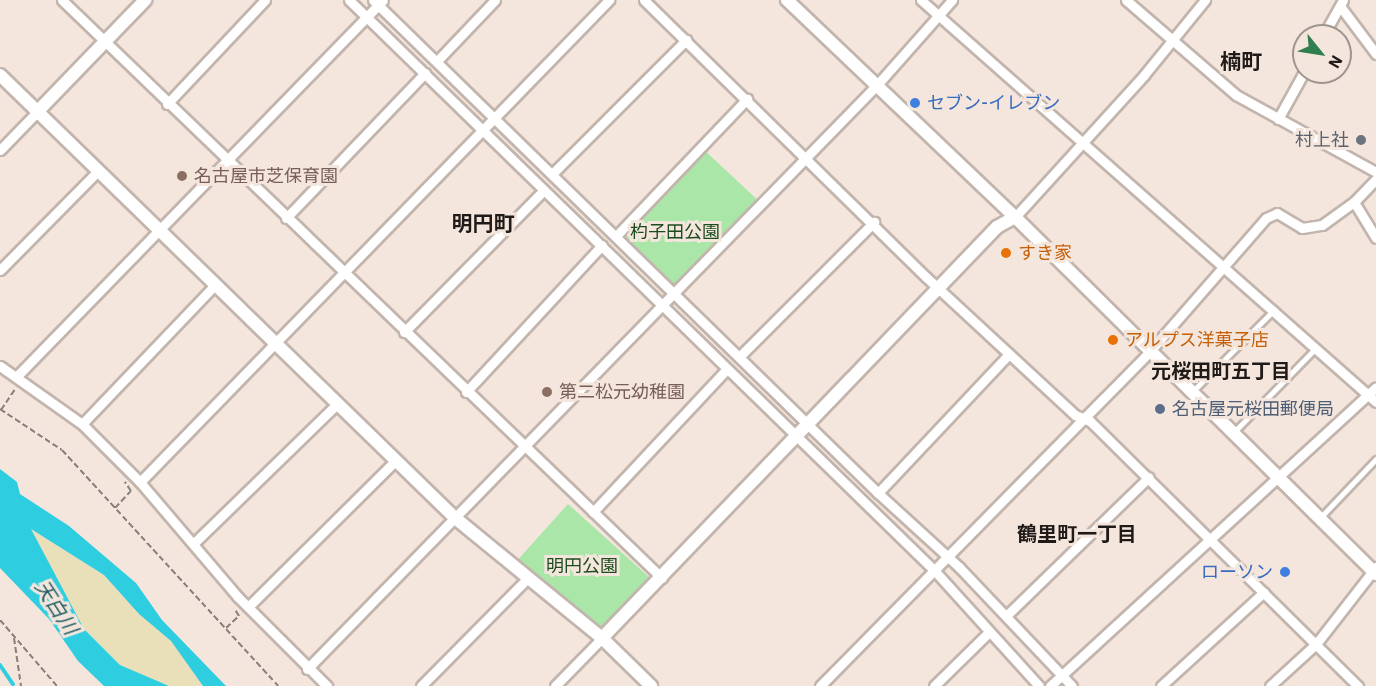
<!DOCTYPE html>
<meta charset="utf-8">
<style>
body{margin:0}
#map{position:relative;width:1376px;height:686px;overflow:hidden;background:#f4e6dd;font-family:"IBM Plex Sans","Noto Sans JP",sans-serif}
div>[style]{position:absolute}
.green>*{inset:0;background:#aae6a8;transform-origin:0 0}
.sand>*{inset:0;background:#e9e0ba}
.water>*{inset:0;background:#2fcde0}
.stream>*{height:4px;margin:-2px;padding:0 2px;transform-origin:2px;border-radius:2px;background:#2fcde0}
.path>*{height:2px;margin-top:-1px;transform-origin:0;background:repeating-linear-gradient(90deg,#887f79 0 6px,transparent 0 9px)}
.roads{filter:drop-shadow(2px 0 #c2b5ad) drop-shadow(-2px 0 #c2b5ad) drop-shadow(0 2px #c2b5ad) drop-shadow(0 -2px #c2b5ad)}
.service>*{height:4.5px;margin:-2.25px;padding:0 2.25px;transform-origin:2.25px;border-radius:2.25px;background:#fff}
.minor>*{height:9px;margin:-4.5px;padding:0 4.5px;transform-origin:4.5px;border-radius:4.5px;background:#fff}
.tertiary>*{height:12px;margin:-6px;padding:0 6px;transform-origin:6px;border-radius:6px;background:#fff}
.dots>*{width:16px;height:16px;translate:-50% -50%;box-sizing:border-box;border:3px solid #f4e6dd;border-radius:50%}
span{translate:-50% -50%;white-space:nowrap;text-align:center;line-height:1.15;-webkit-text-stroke:6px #f4e6dd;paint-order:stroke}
.shop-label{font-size:18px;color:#366cbe}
.left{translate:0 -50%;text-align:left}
.right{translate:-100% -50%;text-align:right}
.worship-label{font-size:18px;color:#5b616d}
.education-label{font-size:18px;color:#785e54}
.park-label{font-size:18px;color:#1b4c1d}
.food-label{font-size:18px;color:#c56008}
.service-label{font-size:18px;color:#4e5e75}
.neighbourhood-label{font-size:20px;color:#201b18;font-weight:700}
.water-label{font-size:20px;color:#205c64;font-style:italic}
.quarter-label{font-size:21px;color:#201b18;font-weight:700}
.north{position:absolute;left:1292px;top:24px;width:60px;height:60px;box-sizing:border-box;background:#f4e6dd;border:2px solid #9f958e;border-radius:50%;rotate:120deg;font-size:16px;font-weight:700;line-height:24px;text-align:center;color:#201b18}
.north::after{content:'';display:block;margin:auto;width:21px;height:27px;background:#317e4e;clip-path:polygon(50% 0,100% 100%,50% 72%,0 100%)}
</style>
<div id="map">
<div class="green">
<i style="left:702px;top:148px;width:78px;height:122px;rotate:43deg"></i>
<i style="left:568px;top:504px;width:109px;height:74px;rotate:42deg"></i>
</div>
<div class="sand">
<i style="clip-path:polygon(29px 528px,104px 575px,139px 614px,171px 641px,203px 686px,169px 686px,120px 665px,84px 629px)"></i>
</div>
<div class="water">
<i style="clip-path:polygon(0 469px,17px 482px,20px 494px,69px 526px,136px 583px,162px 620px,226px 686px,203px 686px,171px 641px,139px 614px,104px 575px,31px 529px,84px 629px,120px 665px,169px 686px,104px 686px,78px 661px,49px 619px,0 568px)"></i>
</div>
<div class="stream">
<i style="left:0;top:665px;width:23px;rotate:56deg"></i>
</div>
<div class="path">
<i style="left:0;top:409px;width:74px;rotate:33.5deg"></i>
<i style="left:62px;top:450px;width:320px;rotate:47.5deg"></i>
<i style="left:1px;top:410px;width:27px;rotate:-56deg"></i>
<i style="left:115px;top:508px;width:23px;rotate:-47deg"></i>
<i style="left:131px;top:491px;width:11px;rotate:-124deg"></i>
<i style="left:0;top:620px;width:87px;rotate:49.2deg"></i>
<i style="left:226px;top:628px;width:18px;rotate:-43deg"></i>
<i style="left:239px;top:616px;width:9px;rotate:-122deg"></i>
<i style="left:14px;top:638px;width:49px;rotate:81.7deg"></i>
</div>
<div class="roads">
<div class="service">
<i style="left:1193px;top:391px;width:115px;rotate:-45deg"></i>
<i style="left:1234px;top:432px;width:117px;rotate:-45.7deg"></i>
<i style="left:1320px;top:518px;width:81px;rotate:-46.5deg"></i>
</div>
<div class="minor">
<i style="left:62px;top:0;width:833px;rotate:43.93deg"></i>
<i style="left:349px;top:0;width:817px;rotate:44.26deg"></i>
<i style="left:934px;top:570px;width:156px;rotate:47.8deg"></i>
<i style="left:373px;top:0;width:706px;rotate:44.31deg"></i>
<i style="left:878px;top:493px;width:110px;rotate:42.4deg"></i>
<i style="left:959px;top:567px;width:164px;rotate:46.5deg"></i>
<i style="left:644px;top:0;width:395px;rotate:44.5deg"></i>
<i style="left:926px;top:277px;width:203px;rotate:42.8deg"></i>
<i style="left:1075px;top:415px;width:16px;rotate:22deg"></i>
<i style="left:1090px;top:421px;width:377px;rotate:44.7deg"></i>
<i style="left:921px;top:0;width:607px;rotate:41.46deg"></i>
<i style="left:1126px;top:0;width:145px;rotate:40.8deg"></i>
<i style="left:1236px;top:95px;width:160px;rotate:28.8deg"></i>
<i style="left:1340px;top:6px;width:60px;rotate:53.1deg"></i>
<i style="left:1323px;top:36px;width:41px;rotate:-60.9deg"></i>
<i style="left:437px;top:61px;width:84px;rotate:-46.4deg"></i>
<i style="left:167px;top:104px;width:143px;rotate:-46.7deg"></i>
<i style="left:1278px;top:119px;width:54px;rotate:-61deg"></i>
<i style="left:0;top:150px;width:53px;rotate:-45.8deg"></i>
<i style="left:552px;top:174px;width:190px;rotate:-45deg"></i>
<i style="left:1354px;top:202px;width:42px;rotate:58.6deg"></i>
<i style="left:1015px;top:217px;width:192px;rotate:-47.7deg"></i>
<i style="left:1144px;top:75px;width:97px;rotate:-50.9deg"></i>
<i style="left:286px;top:218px;width:201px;rotate:-46.2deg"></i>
<i style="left:616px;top:236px;width:190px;rotate:-46.3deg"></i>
<i style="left:0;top:270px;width:139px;rotate:-45.3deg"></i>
<i style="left:404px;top:332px;width:198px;rotate:-45.4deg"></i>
<i style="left:740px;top:356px;width:190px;rotate:-45deg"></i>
<i style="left:0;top:366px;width:100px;rotate:35.3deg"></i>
<i style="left:82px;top:424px;width:82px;rotate:45deg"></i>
<i style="left:140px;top:482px;width:151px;rotate:49.6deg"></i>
<i style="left:238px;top:597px;width:126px;rotate:45deg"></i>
<i style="left:18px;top:375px;width:523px;rotate:-45.77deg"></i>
<i style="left:466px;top:392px;width:200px;rotate:-47.2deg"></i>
<i style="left:82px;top:424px;width:194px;rotate:-46.3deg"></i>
<i style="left:140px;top:482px;width:673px;rotate:-45.78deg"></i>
<i style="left:878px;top:493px;width:191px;rotate:-46.7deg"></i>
<i style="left:593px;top:512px;width:196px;rotate:-46.9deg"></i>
<i style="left:194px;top:543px;width:199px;rotate:-44.2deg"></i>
<i style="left:248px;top:607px;width:209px;rotate:-44.8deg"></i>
<i style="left:1006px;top:616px;width:199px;rotate:-44.2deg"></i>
<i style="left:307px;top:669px;width:815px;rotate:-45.7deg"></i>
<i style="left:876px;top:86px;width:115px;rotate:-48.5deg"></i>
<i style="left:421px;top:686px;width:152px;rotate:-45.3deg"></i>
<i style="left:555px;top:686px;width:67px;rotate:-45.6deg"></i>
<i style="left:820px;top:686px;width:470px;rotate:-45.4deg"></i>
<i style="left:1150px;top:351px;width:176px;rotate:-48.9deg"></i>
<i style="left:1266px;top:218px;width:12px;rotate:-24deg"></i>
<i style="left:1277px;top:213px;width:29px;rotate:31deg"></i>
<i style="left:1302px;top:228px;width:20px;rotate:-9deg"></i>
<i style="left:1322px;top:225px;width:39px;rotate:-36deg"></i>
<i style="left:1354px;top:202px;width:32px;rotate:-46deg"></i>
<i style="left:934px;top:686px;width:76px;rotate:-44.5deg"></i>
<i style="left:1050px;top:686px;width:442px;rotate:-42.5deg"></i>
<i style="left:1161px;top:686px;width:139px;rotate:-42.4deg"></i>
<i style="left:1270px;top:686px;width:62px;rotate:-42.4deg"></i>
<i style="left:1316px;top:644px;width:98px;rotate:-52.1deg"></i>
</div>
<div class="tertiary">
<i style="left:787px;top:0;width:315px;rotate:43.6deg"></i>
<i style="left:1015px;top:217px;width:508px;rotate:44.68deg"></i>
<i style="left:0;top:75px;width:634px;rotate:44.23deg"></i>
<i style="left:454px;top:517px;width:191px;rotate:39.3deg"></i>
<i style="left:602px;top:638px;width:69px;rotate:44.4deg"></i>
<i style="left:37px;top:112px;width:156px;rotate:-46deg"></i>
<i style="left:602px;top:638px;width:570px;rotate:-46.14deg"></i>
<i style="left:997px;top:227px;width:21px;rotate:-29deg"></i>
</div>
</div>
<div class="dots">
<i style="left:915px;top:103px;background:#3f7fe0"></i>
<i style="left:1361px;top:140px;background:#6b7280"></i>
<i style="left:182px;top:176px;background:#8d6e63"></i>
<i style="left:1006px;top:253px;background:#e8710a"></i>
<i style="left:1113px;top:340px;background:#e8710a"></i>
<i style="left:547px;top:392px;background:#8d6e63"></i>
<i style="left:1160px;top:409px;background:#5c6f8a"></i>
<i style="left:1285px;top:572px;background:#3f7fe0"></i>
</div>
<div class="shop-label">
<span class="left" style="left:927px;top:103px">セブン-イレブン</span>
<span class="right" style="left:1273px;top:572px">ローソン</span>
</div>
<div class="worship-label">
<span class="right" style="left:1349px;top:140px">村上社</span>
</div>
<div class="education-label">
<span class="left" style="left:194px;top:176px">名古屋市芝保育園</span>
<span class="left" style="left:559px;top:392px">第二松元幼稚園</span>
</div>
<div class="park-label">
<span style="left:675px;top:232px">杓子田公園</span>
<span style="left:582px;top:566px">明円公園</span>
</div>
<div class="food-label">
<span class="left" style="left:1018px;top:253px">すき家</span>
<span class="left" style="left:1125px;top:340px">アルプス洋菓子店</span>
</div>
<div class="service-label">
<span class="left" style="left:1172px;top:409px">名古屋元桜田郵便局</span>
</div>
<div class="neighbourhood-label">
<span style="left:1221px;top:370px">元桜田町五丁目</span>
<span style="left:1077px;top:533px">鶴里町一丁目</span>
</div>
<div class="water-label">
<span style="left:57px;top:607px;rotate:57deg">天白川</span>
</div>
<div class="quarter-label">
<span style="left:1241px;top:61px">楠町</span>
<span style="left:483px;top:223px">明円町</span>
</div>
<div class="north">N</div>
</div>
